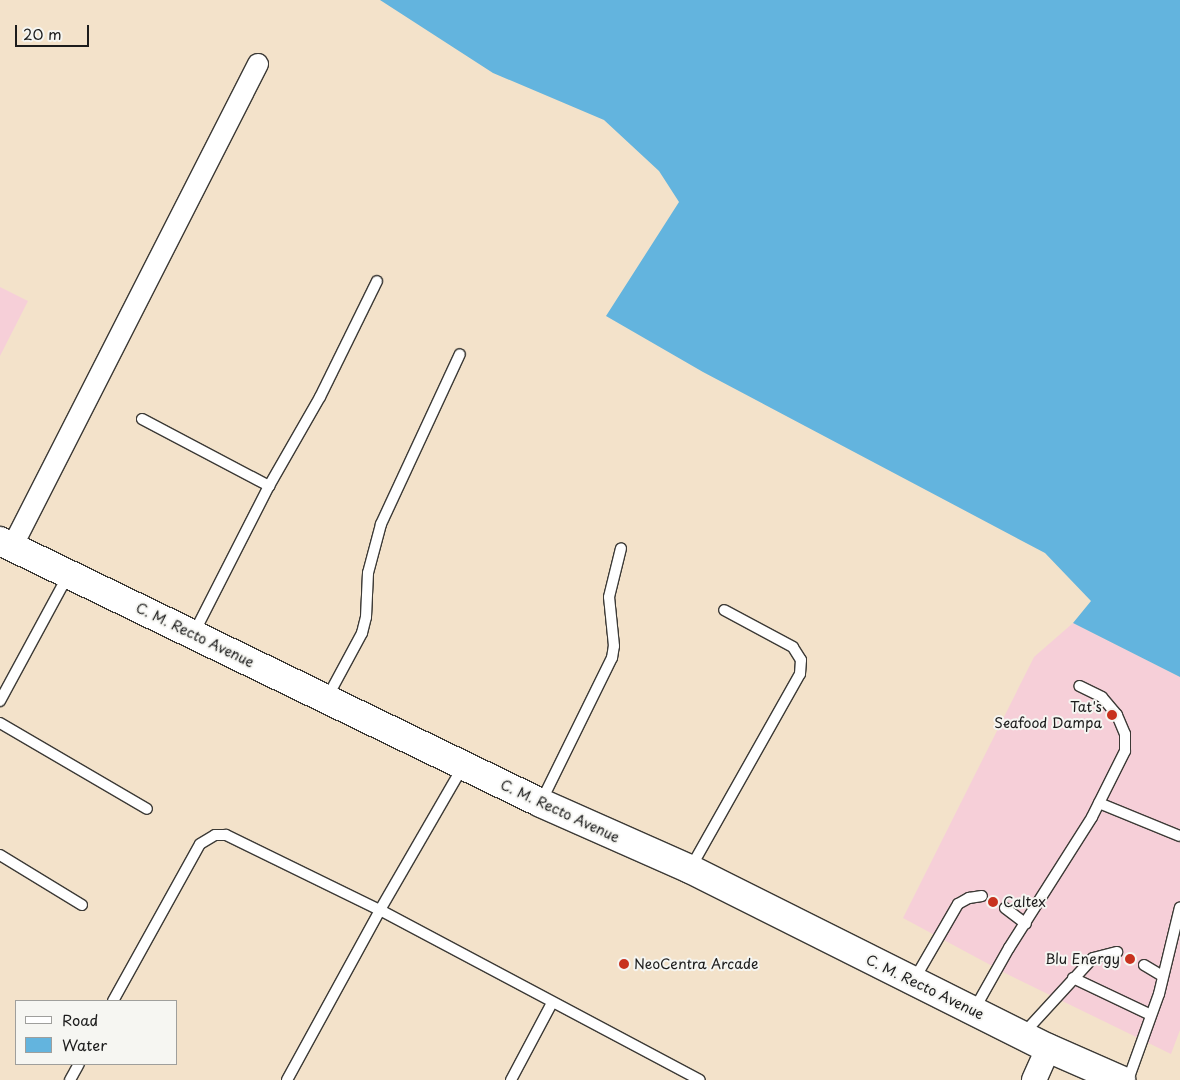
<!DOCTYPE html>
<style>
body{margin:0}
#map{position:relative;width:1180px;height:1080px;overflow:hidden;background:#f3e2ca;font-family:"Playpen Sans",sans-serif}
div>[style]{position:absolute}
.built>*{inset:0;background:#f6cfd8}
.water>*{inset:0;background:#63b4de}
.roads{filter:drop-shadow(1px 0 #3c3a36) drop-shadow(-1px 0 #3c3a36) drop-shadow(0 1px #3c3a36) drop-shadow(0 -1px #3c3a36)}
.service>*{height:10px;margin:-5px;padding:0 5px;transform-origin:5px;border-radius:5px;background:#fff}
.minor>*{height:20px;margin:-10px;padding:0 10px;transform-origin:10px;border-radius:10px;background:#fff}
.tertiary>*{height:24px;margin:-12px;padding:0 12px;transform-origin:12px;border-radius:12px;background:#fff}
.trunk>*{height:28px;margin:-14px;padding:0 14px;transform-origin:14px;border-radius:14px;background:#fff}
.dots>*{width:14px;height:14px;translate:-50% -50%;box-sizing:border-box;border:2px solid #f6f6f2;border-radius:50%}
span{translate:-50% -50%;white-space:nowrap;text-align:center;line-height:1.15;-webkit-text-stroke:4px #f6f6f2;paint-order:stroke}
.street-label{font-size:14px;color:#1c1c1c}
.poi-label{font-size:14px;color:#1c1c1c}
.right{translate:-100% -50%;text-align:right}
.left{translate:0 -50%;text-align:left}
.legend{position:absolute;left:15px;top:1000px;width:162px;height:65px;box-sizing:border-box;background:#f6f6f2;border:1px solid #9f9f9c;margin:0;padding:6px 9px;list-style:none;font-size:15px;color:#1c1c1c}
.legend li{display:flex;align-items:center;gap:10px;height:25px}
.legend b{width:25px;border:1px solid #9f9f9c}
.scale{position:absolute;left:15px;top:25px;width:74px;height:22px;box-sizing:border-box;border:2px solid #1c1c1c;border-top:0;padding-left:6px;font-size:15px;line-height:18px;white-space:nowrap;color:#1c1c1c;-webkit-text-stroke:4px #f6f6f2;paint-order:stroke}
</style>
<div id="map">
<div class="built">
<i style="clip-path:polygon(0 287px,28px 301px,0 356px)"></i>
<i style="clip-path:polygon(1073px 623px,1180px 677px,1180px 1030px,1171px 1054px,1009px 975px,903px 918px,1034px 657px)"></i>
</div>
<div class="water">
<i style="clip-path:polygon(380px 0,1180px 0,1180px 677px,1073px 623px,1091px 601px,1045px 553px,703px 372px,606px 316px,679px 202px,659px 171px,604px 120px,493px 73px)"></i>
</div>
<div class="roads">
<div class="service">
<i style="left:142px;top:419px;width:144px;rotate:27.8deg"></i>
<i style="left:194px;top:633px;width:165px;rotate:-63deg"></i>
<i style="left:269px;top:486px;width:103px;rotate:-60.2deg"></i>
<i style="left:320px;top:397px;width:129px;rotate:-63.8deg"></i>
<i style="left:327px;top:698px;width:74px;rotate:-61.7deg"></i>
<i style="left:362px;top:633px;width:16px;rotate:-76deg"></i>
<i style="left:366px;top:617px;width:44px;rotate:-87.4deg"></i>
<i style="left:368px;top:573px;width:51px;rotate:-75.1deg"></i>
<i style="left:381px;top:524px;width:187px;rotate:-65.1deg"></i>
<i style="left:0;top:701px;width:143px;rotate:-61.6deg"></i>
<i style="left:0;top:723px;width:170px;rotate:30.3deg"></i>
<i style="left:541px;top:802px;width:161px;rotate:-63.8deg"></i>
<i style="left:612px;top:658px;width:12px;rotate:-81deg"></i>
<i style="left:614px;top:646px;width:49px;rotate:-95.8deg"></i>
<i style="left:609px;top:597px;width:50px;rotate:-76.2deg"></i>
<i style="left:1099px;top:803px;width:87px;rotate:22.2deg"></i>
<i style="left:0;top:855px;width:96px;rotate:31.4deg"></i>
<i style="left:690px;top:869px;width:224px;rotate:-60.6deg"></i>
<i style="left:800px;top:674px;width:14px;rotate:-86deg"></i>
<i style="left:801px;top:660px;width:15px;rotate:-122deg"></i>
<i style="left:793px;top:647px;width:78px;rotate:-151.8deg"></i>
<i style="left:1005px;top:908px;width:26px;rotate:37deg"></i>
<i style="left:1144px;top:965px;width:21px;rotate:31deg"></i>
<i style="left:1073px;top:978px;width:86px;rotate:25.4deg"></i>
<i style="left:914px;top:980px;width:88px;rotate:-59.9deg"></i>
<i style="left:958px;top:904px;width:13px;rotate:-29deg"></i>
<i style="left:969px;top:898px;width:13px;rotate:-9deg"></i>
<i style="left:113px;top:1001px;width:179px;rotate:-61deg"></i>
<i style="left:200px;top:844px;width:17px;rotate:-31deg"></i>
<i style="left:215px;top:835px;width:11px"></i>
<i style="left:226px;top:835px;width:171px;rotate:26deg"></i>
<i style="left:380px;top:910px;width:362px;rotate:28deg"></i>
<i style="left:974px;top:1010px;width:71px;rotate:-60.6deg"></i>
<i style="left:1009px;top:948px;width:155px;rotate:-57.6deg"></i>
<i style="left:1092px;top:817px;width:74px;rotate:-63.4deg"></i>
<i style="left:1125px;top:751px;width:17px;rotate:-90deg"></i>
<i style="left:1125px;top:734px;width:21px;rotate:-113deg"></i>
<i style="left:1117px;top:715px;width:23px;rotate:-130deg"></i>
<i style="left:1102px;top:697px;width:25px;rotate:-154deg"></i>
<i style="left:1023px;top:1034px;width:103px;rotate:-47.4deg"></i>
<i style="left:1093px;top:958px;width:25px;rotate:-14deg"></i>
<i style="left:70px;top:1080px;width:18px;rotate:-61deg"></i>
<i style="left:287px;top:1080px;width:194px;rotate:-61.3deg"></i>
<i style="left:380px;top:910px;width:166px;rotate:-60deg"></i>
<i style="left:511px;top:1080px;width:87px;rotate:-62deg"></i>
<i style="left:1128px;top:1080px;width:91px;rotate:-70.2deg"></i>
<i style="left:1159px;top:994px;width:89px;rotate:-76.4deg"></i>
</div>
<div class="minor">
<i style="left:12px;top:547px;width:542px;rotate:-63.01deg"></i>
</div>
<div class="tertiary">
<i style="left:1034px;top:1080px;width:35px;rotate:-66deg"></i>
</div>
<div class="trunk">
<i style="left:0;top:541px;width:601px;rotate:25.84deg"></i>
<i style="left:541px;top:803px;width:163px;rotate:23.9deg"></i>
<i style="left:690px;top:869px;width:400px;rotate:26.6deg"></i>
<i style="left:1048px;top:1048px;width:80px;rotate:23.7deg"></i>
</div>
</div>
<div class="dots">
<i style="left:1112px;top:715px;background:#c8321e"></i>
<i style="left:993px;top:902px;background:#c8321e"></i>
<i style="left:1130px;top:959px;background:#c8321e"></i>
<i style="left:624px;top:964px;background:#c8321e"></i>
</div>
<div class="street-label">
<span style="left:195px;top:635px;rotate:26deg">C. M. Recto Avenue</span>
<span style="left:560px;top:811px;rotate:25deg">C. M. Recto Avenue</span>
<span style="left:925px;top:987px;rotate:26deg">C. M. Recto Avenue</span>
</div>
<div class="poi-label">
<span class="right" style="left:1102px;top:715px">Tat's<br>Seafood Dampa</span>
<span class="left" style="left:1003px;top:902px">Caltex</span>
<span class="right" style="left:1120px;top:959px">Blu Energy</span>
<span class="left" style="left:634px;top:964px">NeoCentra Arcade</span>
</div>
<ul class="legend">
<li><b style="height:6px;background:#fff"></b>Road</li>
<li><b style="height:14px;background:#63b4de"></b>Water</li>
</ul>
<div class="scale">20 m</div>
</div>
